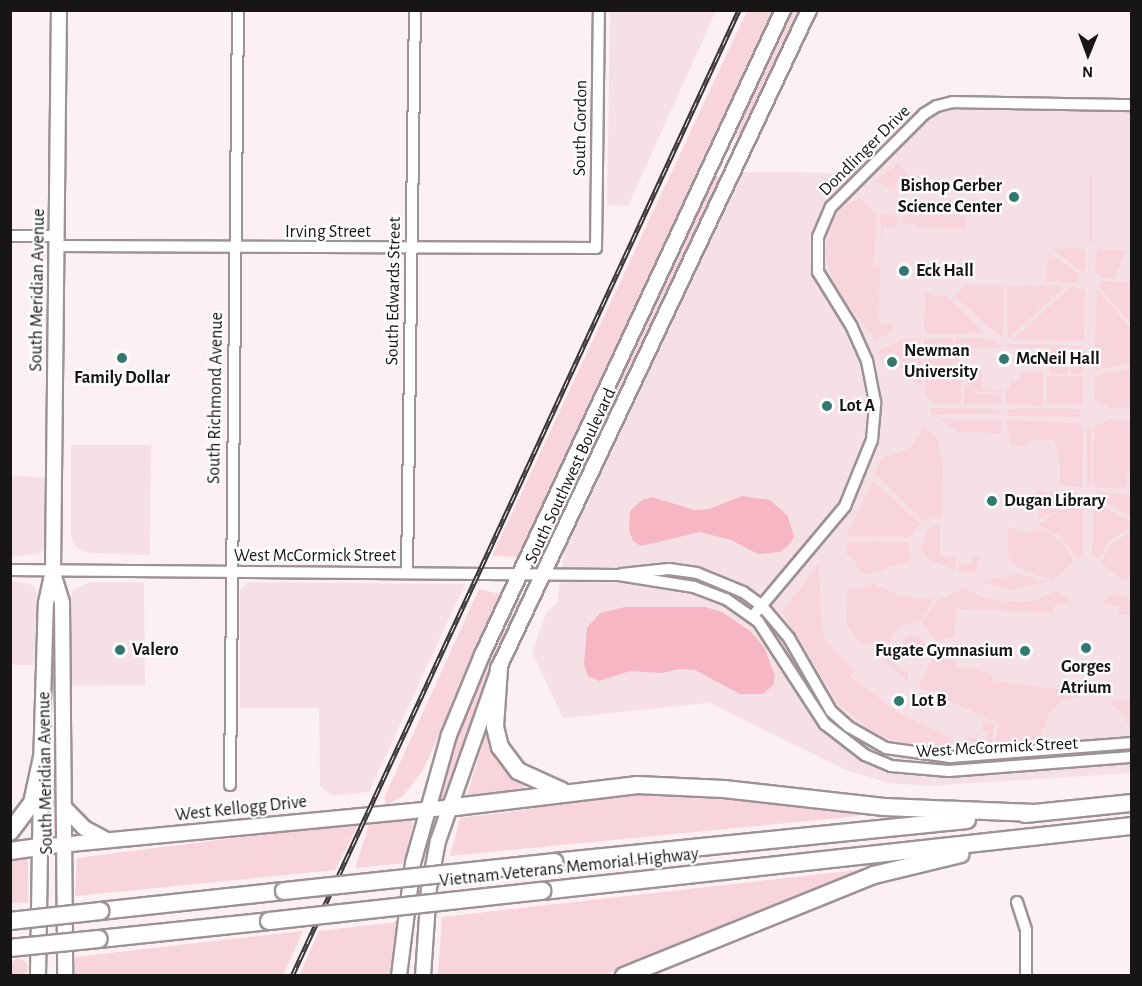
<!DOCTYPE html>
<style>
body{margin:0}
#map{position:relative;width:1142px;height:986px;overflow:hidden;background:#fcf0f2;font-family:"Alegreya Sans",sans-serif}
div>[style]{position:absolute}
.built>*{inset:0;background:#f5e1e5}
.green>*{inset:0;background:#f8d5dc;transform-origin:0 0}
.round{border-radius:50%}
.water>*{inset:0;background:#f6b6c3}
.roads{filter:drop-shadow(2px 0 #9d9294) drop-shadow(-2px 0 #9d9294) drop-shadow(0 2px #9d9294) drop-shadow(0 -2px #9d9294)}
.minor>*{height:10px;margin:-5px;padding:0 5px;transform-origin:5px;border-radius:5px;background:#fff}
.major>*{height:14px;margin:-7px;padding:0 7px;transform-origin:7px;border-radius:7px;background:#fff}
.highway>*{height:16px;margin:-8px;padding:0 8px;transform-origin:8px;border-radius:8px;background:#fff}
.rail>*{height:5px;margin-top:-2.5px;transform-origin:0;background:repeating-linear-gradient(90deg,#fff 0 9px,#383434 0 18px);box-sizing:border-box;border-block:2px solid #383434}
.bridges{filter:drop-shadow(2px 0 #9d9294) drop-shadow(-2px 0 #9d9294) drop-shadow(0 2px #9d9294) drop-shadow(0 -2px #9d9294)}
.highway-bridge>*{height:16px;margin:-8px;padding:0 8px;transform-origin:8px;border-radius:8px;background:#fff}
.dots>*{width:16px;height:16px;translate:-50% -50%;box-sizing:border-box;border:3px solid #fff;border-radius:50%}
span{translate:-50% -50%;white-space:nowrap;text-align:center;line-height:1.15;-webkit-text-stroke:4.5px #fff;paint-order:stroke}
.street-label{font-size:18px;color:#181515}
.poi-label{font-size:18px;color:#181515;font-weight:700}
.right{translate:-100% -50%;text-align:right}
.left{translate:0 -50%;text-align:left}
.frame{position:absolute;inset:0;border:12px solid #181515;pointer-events:none}
.north{position:absolute;left:1058px;top:24px;width:60px;height:60px;-webkit-text-stroke:4px #fff;paint-order:stroke;rotate:181deg;font-size:16px;font-weight:700;line-height:24px;text-align:center;color:#181515}
.north::after{content:'';display:block;margin:auto;width:21px;height:27px;background:#181515;clip-path:polygon(50% 0,100% 100%,50% 72%,0 100%)}
</style>
<div id="map">
<div class="built">
<i style="clip-path:polygon(610px 11px,716px 11px,628px 206px,607px 205px)"></i>
<i style="clip-path:polygon(951px 108px,1131px 110px,1131px 773px,929px 786px,889px 783px,848px 771px,709px 703px,563px 718px,532px 652px,546px 613px,557px 603px,564px 552px,741px 172px,871px 173px,929px 117px)"></i>
<i style="clip-path:polygon(71px 445px,151px 445px,150px 555px,87px 553px,76px 547px,71px 536px)"></i>
<i style="clip-path:polygon(11px 476px,45px 477px,44px 549px,39px 554px,11px 557px)"></i>
<i style="clip-path:polygon(11px 581px,31px 584px,39px 596px,39px 665px,11px 665px)"></i>
<i style="clip-path:polygon(91px 582px,144px 582px,145px 685px,69px 686px,69px 598px,73px 590px)"></i>
<i style="clip-path:polygon(248px 582px,465px 584px,369px 792px,332px 796px,320px 786px,319px 708px,240px 708px,240px 589px)"></i>
</div>
<div class="green">
<i style="clip-path:polygon(747px 11px,772px 11px,584px 415px,577px 440px,524px 557px,492px 556px)"></i>
<i style="clip-path:polygon(791px 11px,804px 11px,737px 144px,736px 130px)"></i>
<i style="clip-path:polygon(898px 163px,907px 173px,907px 181px,896px 180px,895px 190px,875px 182px)"></i>
<i style="clip-path:polygon(718px 175px,719px 187px,544px 552px,543px 546px,710px 183px)"></i>
<i style="clip-path:polygon(1089px 175px,1093px 175px,1092px 242px,1089px 242px)"></i>
<i style="clip-path:polygon(860px 198px,877px 215px,874px 265px,880px 266px,879px 323px,896px 324px,889px 334px,875px 340px,836px 288px,824px 252px,835px 217px,843px 207px)"></i>
<i style="clip-path:polygon(880px 214px,899px 216px,895px 228px,883px 228px,882px 242px)"></i>
<i style="clip-path:polygon(909px 214px,961px 215px,965px 216px,966px 229px,916px 228px,916px 224px,903px 224px,903px 216px)"></i>
<i style="clip-path:polygon(1052px 249px,1085px 249px,1085px 270px,1081px 271px)"></i>
<i style="clip-path:polygon(1097px 249px,1126px 250px,1114px 279px,1101px 278px,1095px 270px)"></i>
<i style="clip-path:polygon(1049px 254px,1079px 274px,1078px 283px,1045px 282px)"></i>
<i style="clip-path:polygon(1102px 281px,1131px 282px,1131px 324px,1099px 287px)"></i>
<i style="clip-path:polygon(965px 285px,1004px 285px,1003px 339px,954px 296px)"></i>
<i style="clip-path:polygon(1006px 286px,1061px 285px,1063px 288px,1008px 339px)"></i>
<i style="clip-path:polygon(1071px 286px,1085px 290px,1084px 341px,1013px 340px)"></i>
<i style="clip-path:polygon(1097px 289px,1131px 329px,1131px 364px,1094px 370px)"></i>
<i style="clip-path:polygon(925px 291px,935px 297px,946px 295px,985px 333px,928px 334px,924px 329px)"></i>
<i style="clip-path:polygon(907px 338px,921px 339px,922px 387px,901px 369px,882px 364px,878px 351px)"></i>
<i style="clip-path:polygon(953px 338px,953px 371px,962px 373px,961px 404px,934px 404px,925px 395px,924px 339px)"></i>
<i style="clip-path:polygon(955px 338px,991px 339px,1002px 348px,958px 347px,956px 369px)"></i>
<i style="clip-path:polygon(1009px 344px,1069px 345px,1068px 375px,1050px 374px,1050px 348px,1007px 348px)"></i>
<i style="clip-path:polygon(1071px 345px,1084px 347px,1082px 373px,1071px 374px)"></i>
<i style="clip-path:polygon(1131px 368px,1131px 408px,1110px 408px,1095px 400px,1094px 376px)"></i>
<i style="clip-path:polygon(965px 371px,982px 371px,982px 389px,1001px 390px,1001px 393px,974px 391px,965px 381px)"></i>
<i style="clip-path:polygon(1021px 372px,1043px 372px,1043px 406px,1006px 404px,1006px 389px,1010px 389px,1010px 381px,1020px 381px)"></i>
<i style="left:1083px;top:376px;width:28px;height:36px;rotate:90deg"></i>
<i style="clip-path:polygon(964px 383px,977px 394px,1001px 395px,1001px 404px,964px 404px)"></i>
<i style="clip-path:polygon(931px 408px,998px 409px,1001px 414px,931px 415px)"></i>
<i style="clip-path:polygon(1009px 409px,1078px 409px,1082px 413px,1079px 417px,1009px 416px,1006px 412px)"></i>
<i style="clip-path:polygon(940px 419px,1002px 420px,1001px 433px,958px 432px)"></i>
<i style="clip-path:polygon(1110px 419px,1131px 420px,1131px 472px,1127px 473px,1127px 487px,1093px 487px,1094px 427px)"></i>
<i style="clip-path:polygon(1006px 420px,1079px 423px,1083px 429px,1082px 487px,1060px 486px,1060px 466px,1055px 442px,1051px 439px,1031px 439px,1026px 447px,1011px 446px)"></i>
<i style="clip-path:polygon(924px 427px,937px 437px,943px 460px,942px 516px,923px 521px,875px 474px,881px 459px,910px 448px)"></i>
<i style="left:1087px;top:428px;width:4px;height:59px"></i>
<i style="clip-path:polygon(873px 481px,920px 523px,909px 537px,846px 536px)"></i>
<i style="clip-path:polygon(1036px 491px,1041px 491px,1080px 492px,1057px 512px,1039px 518px)"></i>
<i style="clip-path:polygon(1096px 491px,1131px 495px,1131px 517px,1107px 504px)"></i>
<i style="clip-path:polygon(1083px 496px,1083px 554px,1077px 560px,1061px 536px,1038px 525px)"></i>
<i style="clip-path:polygon(1094px 496px,1109px 510px,1131px 521px,1131px 528px,1108px 542px,1098px 560px,1092px 554px)"></i>
<i style="clip-path:polygon(940px 523px,940px 557px,955px 557px,955px 570px,927px 559px,921px 548px,927px 529px)"></i>
<i style="clip-path:polygon(1008px 527px,1025px 532px,1040px 528px,1052px 534px,1068px 550px,1074px 562px,1052px 580px,1018px 568px,1008px 557px)"></i>
<i style="clip-path:polygon(1131px 531px,1131px 577px,1123px 580px,1101px 563px,1109px 546px)"></i>
<i style="clip-path:polygon(847px 542px,908px 542px,911px 561px,865px 575px,855px 566px,857px 561px,846px 554px)"></i>
<i style="clip-path:polygon(971px 557px,980px 557px,975px 573px,958px 571px,959px 563px,971px 563px)"></i>
<i style="clip-path:polygon(819px 564px,822px 630px,826px 641px,855px 670px,850px 676px,900px 714px,963px 744px,966px 736px,985px 742px,989px 732px,981px 729px,983px 720px,994px 723px,992px 744px,927px 748px,904px 744px,877px 734px,839px 705px,782px 612px)"></i>
<i style="clip-path:polygon(1020px 574px,1047px 582px,1010px 590px,978px 581px)"></i>
<i style="clip-path:polygon(873px 584px,902px 596px,934px 599px,919px 623px,900px 625px,888px 644px,861px 644px,847px 625px,846px 595px,848px 590px)"></i>
<i style="clip-path:polygon(964px 588px,982px 597px,1010px 602px,1033px 601px,1058px 591px,1073px 604px,1054px 605px,1054px 613px,956px 609px,955px 637px,936px 641px,922px 623px,925px 617px,938px 600px)"></i>
<i style="clip-path:polygon(479px 589px,504px 595px,423px 770px,403px 796px,387px 805px,384px 798px)"></i>
<i style="clip-path:polygon(1115px 592px,1131px 599px,1131px 614px,1119px 615px,1119px 606px,1100px 604px)"></i>
<i style="clip-path:polygon(519px 600px,524px 602px,469px 732px,446px 799px,435px 800px,467px 703px)"></i>
<i class="round" style="left:901px;top:635px;width:24px;height:24px"></i>
<i style="clip-path:polygon(870px 648px,888px 648px,894px 663px,908px 673px,908px 682px)"></i>
<i style="clip-path:polygon(936px 651px,955px 656px,956px 668px,977px 669px,992px 675px,993px 681px,1081px 692px,1081px 696px,1064px 700px,1050px 711px,1039px 741px,995px 744px,999px 723px,918px 687px)"></i>
<i style="clip-path:polygon(1131px 698px,1132px 698px,1131px 732px,1124px 716px,1110px 702px)"></i>
<i style="clip-path:polygon(486px 733px,505px 769px,528px 791px,466px 798px)"></i>
<i style="clip-path:polygon(53px 767px,58px 840px,47px 841px,48px 768px)"></i>
<i style="clip-path:polygon(680px 792px,857px 811px,858px 816px,450px 856px,460px 818px,519px 811px,602px 794px)"></i>
<i style="clip-path:polygon(409px 819px,413px 823px,405px 863px,355px 868px,370px 822px)"></i>
<i style="clip-path:polygon(360px 822px,335px 870px,75px 896px,77px 858px)"></i>
<i style="left:28px;top:858px;width:45px;height:17px;rotate:90deg"></i>
<i style="clip-path:polygon(874px 868px,603px 975px,438px 976px,442px 917px)"></i>
<i style="clip-path:polygon(397px 922px,395px 975px,299px 976px,319px 931px)"></i>
<i style="clip-path:polygon(303px 931px,283px 975px,75px 975px,75px 957px)"></i>
<i class="round" style="left:10px;top:959px;width:18px;height:18px"></i>
</div>
<div class="water">
<i style="clip-path:polygon(742px 496px,770px 500px,788px 516px,794px 537px,789px 545px,780px 552px,758px 554px,731px 540px,700px 532px,641px 546px,633px 541px,629px 530px,630px 511px,642px 500px,652px 497px,694px 510px,709px 509px)"></i>
<i style="clip-path:polygon(625px 607px,705px 607px,722px 612px,751px 632px,764px 647px,775px 676px,773px 685px,763px 694px,740px 694px,695px 670px,678px 669px,662px 673px,630px 671px,599px 681px,588px 676px,584px 664px,587px 628px,600px 613px)"></i>
</div>
<div class="roads">
<div class="minor">
<i style="left:10px;top:236px;width:46px"></i>
<i style="left:56px;top:246px;width:540px;rotate:0.21deg"></i>
<i style="left:596px;top:248px;width:238px;rotate:-89.3deg"></i>
<i style="left:10px;top:570px;width:609px;rotate:0.47deg"></i>
<i style="left:619px;top:575px;width:76px;rotate:9.1deg"></i>
<i style="left:694px;top:587px;width:34px;rotate:21deg"></i>
<i style="left:726px;top:599px;width:39px;rotate:35deg"></i>
<i style="left:758px;top:621px;width:123px;rotate:57deg"></i>
<i style="left:825px;top:724px;width:51px;rotate:37.8deg"></i>
<i style="left:865px;top:755px;width:28px;rotate:23deg"></i>
<i style="left:891px;top:766px;width:58px;rotate:4.9deg"></i>
<i style="left:949px;top:771px;width:184px;rotate:-4.4deg"></i>
<i style="left:407px;top:573px;width:563px;rotate:-89.19deg"></i>
<i style="left:622px;top:574px;width:47px;rotate:-6.1deg"></i>
<i style="left:669px;top:569px;width:28px;rotate:8deg"></i>
<i style="left:697px;top:573px;width:50px;rotate:22.4deg"></i>
<i style="left:743px;top:592px;width:24px;rotate:36deg"></i>
<i style="left:762px;top:606px;width:42px;rotate:49.8deg"></i>
<i style="left:789px;top:638px;width:84px;rotate:60.1deg"></i>
<i style="left:831px;top:711px;width:24px;rotate:42deg"></i>
<i style="left:849px;top:727px;width:43px;rotate:29.6deg"></i>
<i style="left:886px;top:748px;width:65px;rotate:8deg"></i>
<i style="left:950px;top:757px;width:183px;rotate:-4.4deg"></i>
<i style="left:752px;top:617px;width:145px;rotate:-50deg"></i>
<i style="left:845px;top:506px;width:71px;rotate:-67.8deg"></i>
<i style="left:872px;top:440px;width:38px;rotate:-85deg"></i>
<i style="left:875px;top:402px;width:42px;rotate:-101deg"></i>
<i style="left:867px;top:361px;width:37px;rotate:-114deg"></i>
<i style="left:852px;top:327px;width:65px;rotate:-121.7deg"></i>
<i style="left:818px;top:272px;width:35px;rotate:-90deg"></i>
<i style="left:818px;top:237px;width:33px;rotate:-67deg"></i>
<i style="left:831px;top:207px;width:132px;rotate:-45deg"></i>
<i style="left:924px;top:114px;width:15px;rotate:-32deg"></i>
<i style="left:937px;top:106px;width:16px;rotate:-14deg"></i>
<i style="left:953px;top:102px;width:179px;rotate:1deg"></i>
<i style="left:230px;top:785px;width:775px;rotate:-89.41deg"></i>
<i style="left:1017px;top:902px;width:29px;rotate:72deg"></i>
<i style="left:1026px;top:930px;width:46px;rotate:90deg"></i>
</div>
<div class="major">
<i style="left:53px;top:573px;width:31px;rotate:73deg"></i>
<i style="left:62px;top:603px;width:373px;rotate:89.5deg"></i>
<i style="left:41px;top:767px;width:164px;rotate:-88.3deg"></i>
<i style="left:46px;top:603px;width:33px;rotate:-78deg"></i>
<i style="left:53px;top:571px;width:561px;rotate:-89.39deg"></i>
<i style="left:64px;top:807px;width:29px;rotate:46deg"></i>
<i style="left:84px;top:828px;width:26px;rotate:28deg"></i>
<i style="left:39px;top:847px;width:410px;rotate:-5.5deg"></i>
<i style="left:38px;top:976px;width:190px;rotate:-89.1deg"></i>
<i style="left:399px;top:976px;width:114px;rotate:-82.9deg"></i>
<i style="left:413px;top:863px;width:133px;rotate:-74.3deg"></i>
<i style="left:449px;top:735px;width:87px;rotate:-67.6deg"></i>
<i style="left:482px;top:655px;width:712px;rotate:-64.98deg"></i>
<i style="left:423px;top:976px;width:88px;rotate:-86.1deg"></i>
<i style="left:429px;top:888px;width:48px;rotate:-79.2deg"></i>
<i style="left:438px;top:841px;width:189px;rotate:-70.5deg"></i>
<i style="left:501px;top:663px;width:722px;rotate:-64.75deg"></i>
</div>
<div class="highway">
<i style="left:499px;top:668px;width:59px;rotate:93.9deg"></i>
<i style="left:495px;top:727px;width:21px;rotate:76deg"></i>
<i style="left:500px;top:747px;width:30px;rotate:53deg"></i>
<i style="left:518px;top:771px;width:48px;rotate:24.4deg"></i>
<i style="left:447px;top:808px;width:192px;rotate:-6.9deg"></i>
<i style="left:638px;top:785px;width:86px;rotate:2.7deg"></i>
<i style="left:724px;top:789px;width:161px;rotate:6.4deg"></i>
<i style="left:884px;top:807px;width:151px;rotate:2.3deg"></i>
<i style="left:1025px;top:814px;width:108px;rotate:-5.9deg"></i>
<i style="left:10px;top:832px;width:36px;rotate:-53deg"></i>
<i style="left:32px;top:803px;width:47px;rotate:-77.7deg"></i>
<i style="left:10px;top:851px;width:29px;rotate:-8deg"></i>
<i style="left:554px;top:862px;width:415px;rotate:-5.8deg"></i>
<i style="left:542px;top:891px;width:594px;rotate:-6.29deg"></i>
<i style="left:100px;top:911px;width:185px;rotate:-6.2deg"></i>
<i style="left:99px;top:939px;width:171px;rotate:-6deg"></i>
<i style="left:624px;top:976px;width:270px;rotate:-22deg"></i>
<i style="left:874px;top:875px;width:89px;rotate:-13.6deg"></i>
</div>
</div>
<div class="rail">
<i style="left:292px;top:976px;width:1064px;rotate:-65.17deg"></i>
</div>
<div class="bridges">
<div class="highway-bridge">
<i style="left:284px;top:891px;width:272px;rotate:-6.1deg"></i>
<i style="left:10px;top:921px;width:91px;rotate:-6.3deg"></i>
<i style="left:269px;top:921px;width:275px;rotate:-6.3deg"></i>
<i style="left:10px;top:948px;width:89px;rotate:-5.8deg"></i>
</div>
</div>
<div class="dots">
<i style="left:1014px;top:197px;background:#317870"></i>
<i style="left:904px;top:271px;background:#317870"></i>
<i style="left:122px;top:358px;background:#317870"></i>
<i style="left:1004px;top:359px;background:#317870"></i>
<i style="left:892px;top:362px;background:#317870"></i>
<i style="left:827px;top:406px;background:#317870"></i>
<i style="left:992px;top:501px;background:#317870"></i>
<i style="left:1086px;top:648px;background:#317870"></i>
<i style="left:120px;top:650px;background:#317870"></i>
<i style="left:1025px;top:651px;background:#317870"></i>
<i style="left:899px;top:701px;background:#317870"></i>
</div>
<div class="street-label">
<span style="left:581px;top:128px;rotate:-89deg">South Gordon</span>
<span style="left:865px;top:151px;rotate:-45deg">Dondlinger Drive</span>
<span style="left:328px;top:232px">Irving Street</span>
<span style="left:38px;top:290px;rotate:-89deg">South Meridian Avenue</span>
<span style="left:394px;top:291px;rotate:-89deg">South Edwards Street</span>
<span style="left:216px;top:398px;rotate:-89deg">South Richmond Avenue</span>
<span style="left:571px;top:476px;rotate:-65deg">South Southwest Boulevard</span>
<span style="left:315px;top:556px">West McCormick Street</span>
<span style="left:997px;top:748px;rotate:-3deg">West McCormick Street</span>
<span style="left:46px;top:773px;rotate:-91deg">South Meridian Avenue</span>
<span style="left:241px;top:809px;rotate:-6deg">West Kellogg Drive</span>
<span style="left:569px;top:868px;rotate:-6deg">Vietnam Veterans Memorial Highway</span>
</div>
<div class="poi-label">
<span class="right" style="left:1002px;top:197px">Bishop Gerber<br>Science Center</span>
<span class="left" style="left:916px;top:271px">Eck Hall</span>
<span class="left" style="left:904px;top:362px">Newman<br>University</span>
<span class="left" style="left:1016px;top:359px">McNeil Hall</span>
<span style="left:122px;top:378px">Family Dollar</span>
<span class="left" style="left:839px;top:406px">Lot A</span>
<span class="left" style="left:1004px;top:501px">Dugan Library</span>
<span class="left" style="left:132px;top:650px">Valero</span>
<span class="right" style="left:1013px;top:651px">Fugate Gymnasium</span>
<span style="left:1086px;top:678px">Gorges<br>Atrium</span>
<span class="left" style="left:911px;top:701px">Lot B</span>
</div>
<div class="frame"></div>
<div class="north">N</div>
</div>
